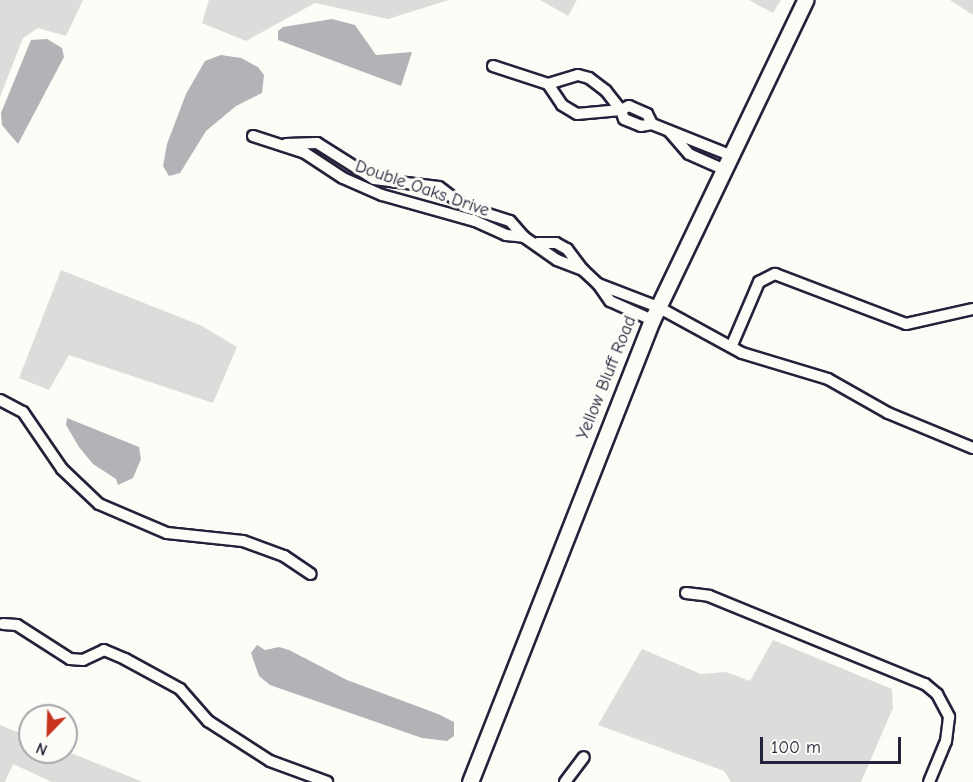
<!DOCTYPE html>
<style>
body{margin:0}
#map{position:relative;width:973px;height:782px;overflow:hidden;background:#fdfcf7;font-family:"Comic Neue",sans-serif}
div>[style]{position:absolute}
.green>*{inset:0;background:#dddcdb}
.water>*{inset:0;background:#b2b2b7}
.roads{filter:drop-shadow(2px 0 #22223b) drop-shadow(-2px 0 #22223b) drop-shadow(0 2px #22223b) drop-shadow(0 -2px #22223b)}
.street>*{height:10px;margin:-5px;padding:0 5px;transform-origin:5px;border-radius:5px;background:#fdfcf7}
.secondary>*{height:15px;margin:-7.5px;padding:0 7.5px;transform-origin:7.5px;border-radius:7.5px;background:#fdfcf7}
span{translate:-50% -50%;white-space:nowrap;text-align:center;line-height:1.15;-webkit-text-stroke:6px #fdfcf7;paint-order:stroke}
.street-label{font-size:18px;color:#22223b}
.north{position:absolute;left:18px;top:704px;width:60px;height:60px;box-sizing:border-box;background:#fdfcf7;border:2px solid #a5a5ac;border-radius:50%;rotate:203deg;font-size:16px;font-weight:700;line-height:24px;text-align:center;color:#22223b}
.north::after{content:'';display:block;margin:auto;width:21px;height:27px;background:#c8321e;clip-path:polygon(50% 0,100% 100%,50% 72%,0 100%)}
.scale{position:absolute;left:760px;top:737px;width:141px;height:27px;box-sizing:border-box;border:3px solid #22223b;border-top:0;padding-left:8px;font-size:18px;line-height:21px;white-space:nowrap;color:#22223b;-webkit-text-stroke:4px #fdfcf7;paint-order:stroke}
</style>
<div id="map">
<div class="green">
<i style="clip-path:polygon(0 0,83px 0,66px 36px,38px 28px,23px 38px,0 97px)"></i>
<i style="clip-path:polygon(209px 0,449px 0,388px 19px,315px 3px,246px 41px,202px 23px)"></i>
<i style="clip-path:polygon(540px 0,577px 0,568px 16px)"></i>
<i style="clip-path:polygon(749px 0,781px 0,773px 13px)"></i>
<i style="clip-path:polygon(950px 0,973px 0,973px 15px)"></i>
<i style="clip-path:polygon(61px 270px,202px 326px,237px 347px,213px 403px,69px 355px,49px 390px,19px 378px)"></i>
<i style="clip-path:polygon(773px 640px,892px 689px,893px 708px,861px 782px,731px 782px,724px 771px,598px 725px,642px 649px,701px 674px,726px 672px,750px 681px)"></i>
<i style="clip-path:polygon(0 725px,30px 737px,30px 752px,66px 751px,143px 782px,52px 782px,13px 764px,5px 782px,0 782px)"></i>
</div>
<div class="water">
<i style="clip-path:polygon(332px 19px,355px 25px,376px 55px,412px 52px,401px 86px,278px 40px,278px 31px,283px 27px)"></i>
<i style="clip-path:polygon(47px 39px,62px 48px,64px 57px,18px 144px,2px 125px,1px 113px,31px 40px)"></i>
<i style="clip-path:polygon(221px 55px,241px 58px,258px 67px,264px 75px,262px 93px,236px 106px,206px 131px,180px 173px,169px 176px,163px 166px,167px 144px,186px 94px,205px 61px)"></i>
<i style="clip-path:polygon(67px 418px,139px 447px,141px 459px,133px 478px,118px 485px,116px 479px,93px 464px,79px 447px,66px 425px)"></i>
<i style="clip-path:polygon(257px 645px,265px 650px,279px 647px,289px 650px,347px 680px,438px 714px,454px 722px,454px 736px,447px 741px,422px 738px,270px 685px,259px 676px,251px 653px)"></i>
</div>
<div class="roads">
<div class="street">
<i style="left:493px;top:66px;width:58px;rotate:18.1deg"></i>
<i style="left:548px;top:84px;width:25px;rotate:56deg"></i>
<i style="left:562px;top:105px;width:17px;rotate:31deg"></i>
<i style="left:577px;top:114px;width:44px;rotate:-5.2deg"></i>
<i style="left:621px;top:110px;width:9px;rotate:72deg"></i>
<i style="left:624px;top:119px;width:18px;rotate:22deg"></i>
<i style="left:641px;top:126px;width:11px;rotate:-10deg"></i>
<i style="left:548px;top:84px;width:31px;rotate:-17deg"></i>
<i style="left:578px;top:75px;width:11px;rotate:15deg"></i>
<i style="left:589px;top:78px;width:21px;rotate:37deg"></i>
<i style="left:606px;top:91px;width:24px;rotate:52deg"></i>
<i style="left:621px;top:110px;width:9px;rotate:-27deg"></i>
<i style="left:629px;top:106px;width:20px;rotate:24deg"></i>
<i style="left:647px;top:114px;width:11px;rotate:63deg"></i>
<i style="left:652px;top:124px;width:84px;rotate:21.7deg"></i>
<i style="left:669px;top:131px;width:30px;rotate:49deg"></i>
<i style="left:689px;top:154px;width:37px;rotate:24deg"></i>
<i style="left:253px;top:136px;width:55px;rotate:18.1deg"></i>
<i style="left:305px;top:153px;width:45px;rotate:33.3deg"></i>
<i style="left:343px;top:178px;width:43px;rotate:23.6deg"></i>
<i style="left:382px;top:195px;width:97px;rotate:15.6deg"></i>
<i style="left:475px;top:221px;width:34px;rotate:24deg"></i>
<i style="left:506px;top:235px;width:18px;rotate:6deg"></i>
<i style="left:524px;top:237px;width:40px;rotate:34.9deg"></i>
<i style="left:557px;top:260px;width:28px;rotate:21deg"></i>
<i style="left:583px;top:270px;width:21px;rotate:43deg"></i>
<i style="left:598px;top:284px;width:64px;rotate:21deg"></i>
<i style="left:658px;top:307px;width:96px;rotate:28.7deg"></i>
<i style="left:742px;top:353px;width:90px;rotate:16.8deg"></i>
<i style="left:828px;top:379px;width:69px;rotate:29.5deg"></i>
<i style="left:888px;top:413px;width:92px;rotate:22.4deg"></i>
<i style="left:286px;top:144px;width:31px;rotate:-2deg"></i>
<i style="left:317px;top:143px;width:67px;rotate:32.3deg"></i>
<i style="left:374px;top:179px;width:65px;rotate:7deg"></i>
<i style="left:439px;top:187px;width:34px;rotate:37deg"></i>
<i style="left:466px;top:207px;width:46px;rotate:17.7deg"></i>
<i style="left:510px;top:221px;width:21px;rotate:49deg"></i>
<i style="left:538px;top:243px;width:18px"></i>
<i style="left:556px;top:243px;width:13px;rotate:29deg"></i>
<i style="left:567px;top:249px;width:26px;rotate:53deg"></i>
<i style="left:598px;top:284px;width:21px;rotate:55deg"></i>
<i style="left:610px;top:301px;width:46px;rotate:24.3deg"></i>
<i style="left:732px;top:345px;width:69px;rotate:-66.8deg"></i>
<i style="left:759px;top:282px;width:18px;rotate:-27deg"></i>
<i style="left:775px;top:274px;width:140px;rotate:20.9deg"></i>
<i style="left:906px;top:324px;width:69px;rotate:-12.6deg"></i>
<i style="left:0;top:400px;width:26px;rotate:28deg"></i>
<i style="left:23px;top:412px;width:69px;rotate:55.6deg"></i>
<i style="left:62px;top:469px;width:51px;rotate:43.4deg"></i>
<i style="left:99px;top:504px;width:74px;rotate:23.1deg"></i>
<i style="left:167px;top:533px;width:76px;rotate:6deg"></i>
<i style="left:243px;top:541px;width:44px;rotate:20.1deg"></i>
<i style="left:284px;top:556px;width:32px;rotate:34deg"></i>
<i style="left:686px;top:593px;width:23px;rotate:7deg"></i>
<i style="left:709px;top:596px;width:233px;rotate:22.2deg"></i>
<i style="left:925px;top:684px;width:16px;rotate:40deg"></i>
<i style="left:937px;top:694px;width:26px;rotate:62deg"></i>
<i style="left:949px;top:717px;width:24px;rotate:97deg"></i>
<i style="left:946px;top:741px;width:44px;rotate:112.5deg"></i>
<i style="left:3px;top:624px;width:14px;rotate:4deg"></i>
<i style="left:17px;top:625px;width:63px;rotate:32.7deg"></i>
<i style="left:70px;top:659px;width:13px;rotate:4deg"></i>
<i style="left:83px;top:660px;width:23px;rotate:-25deg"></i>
<i style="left:104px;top:650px;width:23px;rotate:23deg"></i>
<i style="left:125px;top:659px;width:63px;rotate:28.6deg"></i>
<i style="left:180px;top:689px;width:43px;rotate:48.8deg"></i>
<i style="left:208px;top:721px;width:74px;rotate:32.8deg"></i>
<i style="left:270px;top:761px;width:61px;rotate:20.2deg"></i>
<i style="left:565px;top:782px;width:31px;rotate:-53deg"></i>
</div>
<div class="secondary">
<i style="left:470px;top:782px;width:497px;rotate:-68.5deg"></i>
<i style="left:652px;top:320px;width:355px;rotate:-64.4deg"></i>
</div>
</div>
<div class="street-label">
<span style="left:422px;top:189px;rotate:19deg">Double Oaks Drive</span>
<span style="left:607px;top:378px;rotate:-68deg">Yellow Bluff Road</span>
</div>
<div class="north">N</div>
<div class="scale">100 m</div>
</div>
